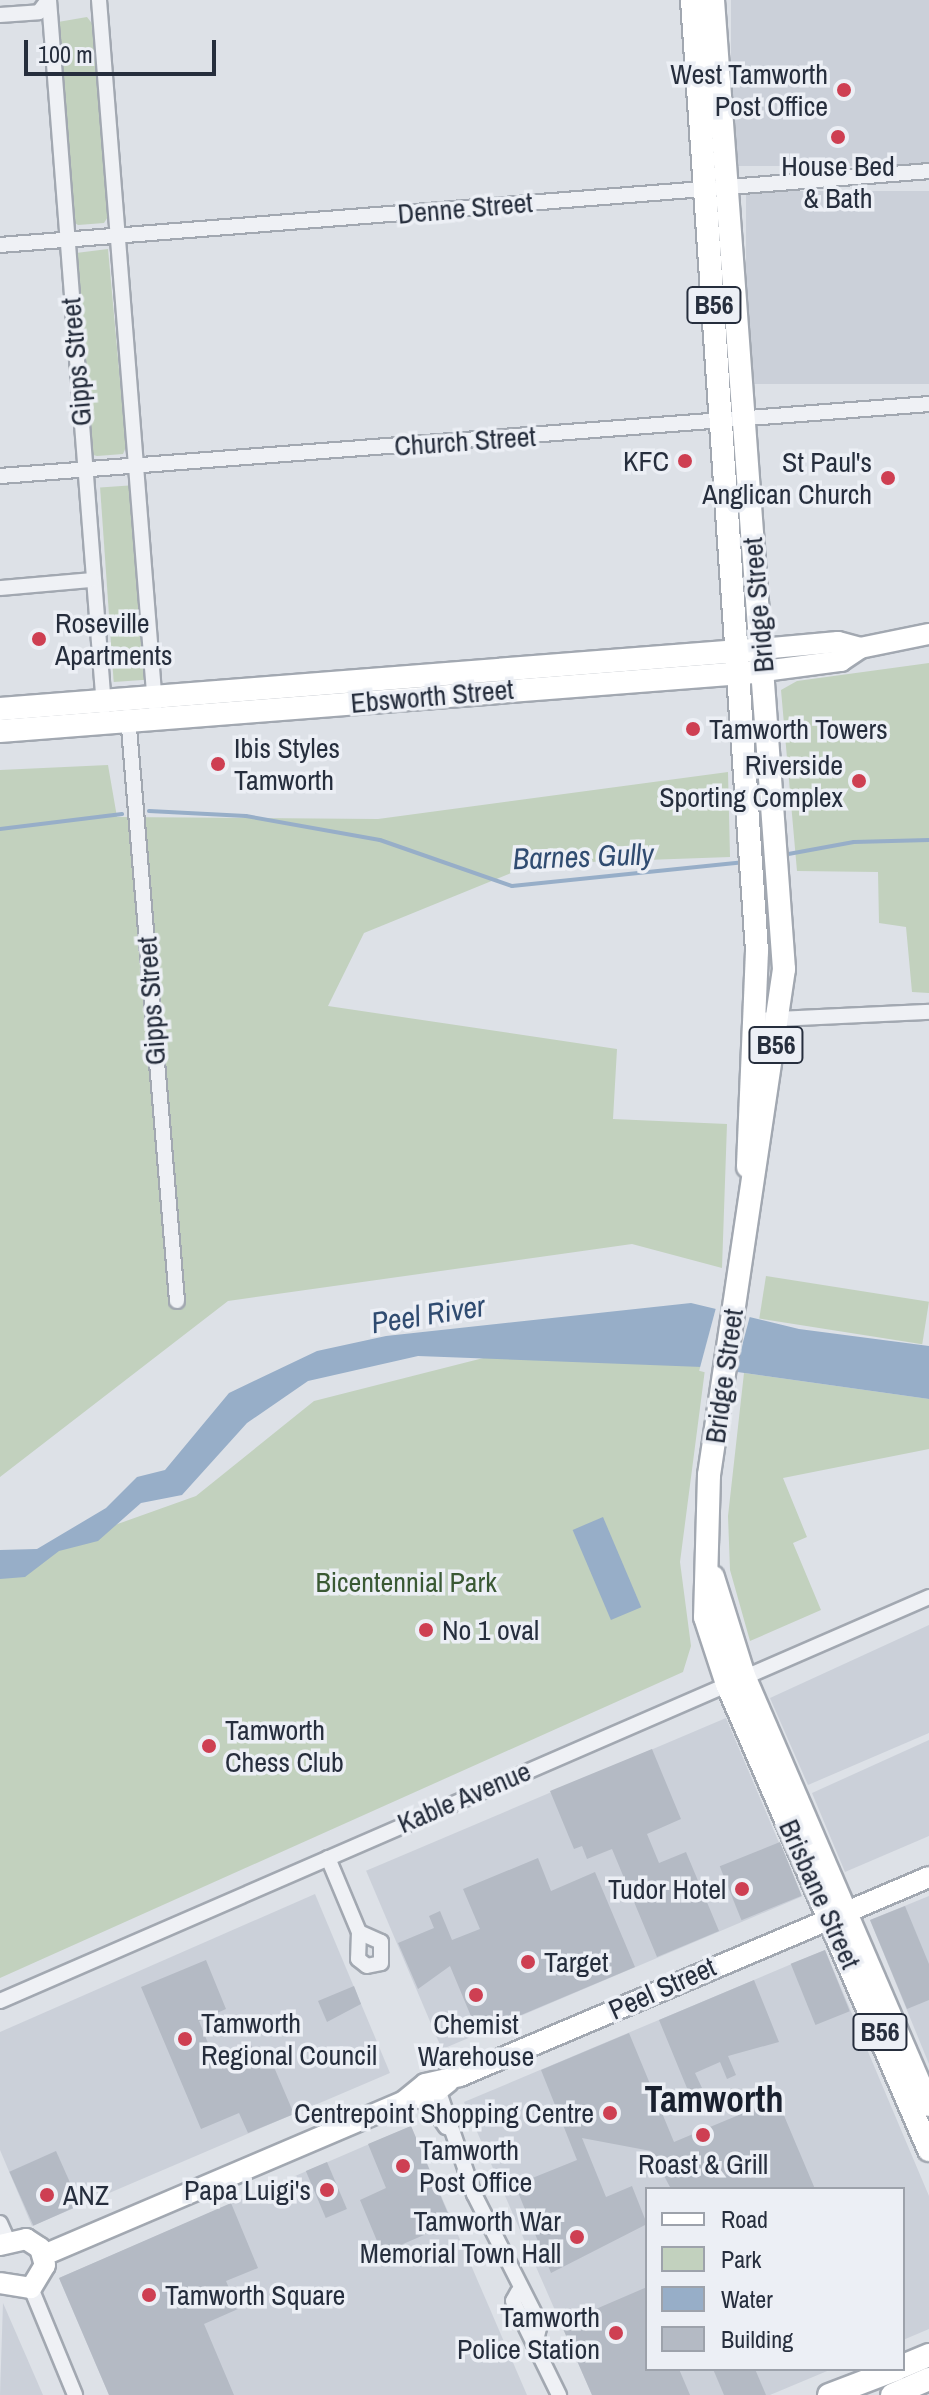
<!DOCTYPE html>
<style>
body{margin:0}
#map{position:relative;width:929px;height:2395px;overflow:hidden;background:#dde1e7;font-family:"Archivo Narrow",sans-serif}
div>[style]{position:absolute}
.built>*{inset:0;background:#cbd0d9;transform-origin:0 0}
.green>*{inset:0;background:#c2d1be;transform-origin:0 0}
.water>*{inset:0;background:#97aec8;transform-origin:0 0}
.pier>*{inset:0;background:#dde1e7;transform-origin:0 0}
.stream>*{height:4px;margin:-2px;padding:0 2px;transform-origin:2px;border-radius:2px;background:#97aec8}
.building>*{inset:0;background:#b4bac4;transform-origin:0 0}
.roads{filter:drop-shadow(2px 0 #a2a8b1) drop-shadow(-2px 0 #a2a8b1) drop-shadow(0 2px #a2a8b1) drop-shadow(0 -2px #a2a8b1)}
.street>*{height:14px;margin:-7px;padding:0 7px;transform-origin:7px;border-radius:7px;background:#eff1f5}
.secondary>*{height:20px;margin:-10px;padding:0 10px;transform-origin:10px;border-radius:10px;background:#fff}
.primary>*{height:22px;margin:-11px;padding:0 11px;transform-origin:11px;border-radius:11px;background:#fff}
.dots>*{width:22px;height:22px;translate:-50% -50%;box-sizing:border-box;border:4px solid #eceff5;border-radius:50%}
span{translate:-50% -50%;white-space:nowrap;text-align:center;line-height:1.15;-webkit-text-stroke:7px #eceff5;paint-order:stroke}
.shield-label span{padding:2px 6px;background:#eceff5;border:2px solid;border-radius:6px;-webkit-text-stroke-width:0}
.shield-label{font-size:26px;color:#262e3d;font-weight:700}
.poi-label{font-size:28px;color:#262e3d}
.right{translate:-100% -50%;text-align:right}
.left{translate:0 -50%;text-align:left}
.street-label{font-size:28px;color:#262e3d}
.park-label{font-size:28px;color:#3a5934}
.water-label{font-size:30px;color:#304c71;font-style:italic}
.district-label{font-size:36px;color:#19202e;font-weight:700}
.legend{position:absolute;left:645px;top:2187px;width:260px;height:184px;box-sizing:border-box;background:#eceff5;border:2px solid #9da2ab;margin:0;padding:10px 14px;list-style:none;font-size:24px;color:#262e3d}
.legend li{display:flex;align-items:center;gap:16px;height:40px}
.legend b{width:40px;border:2px solid #9da2ab}
.scale{position:absolute;left:24px;top:40px;width:192px;height:36px;box-sizing:border-box;border:4px solid #262e3d;border-top:0;padding-left:10px;font-size:24px;line-height:28px;white-space:nowrap;color:#262e3d;-webkit-text-stroke:6px #eceff5;paint-order:stroke}
</style>
<div id="map">
<div class="built">
<i style="left:731px;top:0;width:198px;height:166px"></i>
<i style="left:929px;top:191px;width:193px;height:183px;rotate:90deg"></i>
<i style="clip-path:polygon(929px 1625px,929px 1733px,808px 1785px,770px 1698px)"></i>
<i style="left:726px;top:1718px;width:194px;height:391px;rotate:67deg"></i>
<i style="clip-path:polygon(929px 1740px,929px 1836px,845px 1872px,812px 1793px)"></i>
<i style="clip-path:polygon(315px 1894px,390px 2073px,32px 2226px,0 2150px,0 2032px)"></i>
<i style="clip-path:polygon(929px 1896px,929px 2064px,870px 1920px)"></i>
<i style="clip-path:polygon(825px 1950px,929px 2196px,929px 2329px,903px 2340px,903px 2189px,647px 2189px,647px 2369px,832px 2369px,770px 2395px,592px 2395px,464px 2102px)"></i>
<i style="clip-path:polygon(411px 2126px,527px 2395px,109px 2395px,59px 2278px)"></i>
<i style="clip-path:polygon(3px 2303px,43px 2395px,0 2395px)"></i>
</div>
<div class="green">
<i style="clip-path:polygon(87px 17px,94px 26px,109px 215px,104px 223px,78px 225px,72px 221px,58px 22px)"></i>
<i style="clip-path:polygon(108px 249px,126px 447px,123px 454px,97px 456px,90px 454px,76px 253px)"></i>
<i style="left:136px;top:485px;width:195px;height:36px;rotate:86deg"></i>
<i style="clip-path:polygon(929px 663px,929px 993px,912px 992px,906px 927px,879px 923px,878px 872px,797px 871px,781px 690px,797px 681px)"></i>
<i style="clip-path:polygon(108px 765px,117px 817px,378px 819px,728px 772px,730px 857px,533px 864px,364px 933px,328px 1006px,617px 1049px,613px 1119px,727px 1124px,722px 1268px,632px 1244px,228px 1301px,0 1477px,0 770px)"></i>
<i style="left:766px;top:1276px;width:165px;height:43px;rotate:9deg"></i>
<i style="clip-path:polygon(531px 1346px,707px 1354px,680px 1562px,691px 1646px,683px 1672px,0 1978px,0 1566px,196px 1496px,314px 1401px)"></i>
<i style="clip-path:polygon(744px 1373px,929px 1399px,929px 1449px,783px 1478px,807px 1537px,793px 1543px,821px 1610px,750px 1641px,730px 1570px,728px 1516px)"></i>
</div>
<div class="water">
<i style="clip-path:polygon(691px 1303px,799px 1329px,929px 1346px,929px 1399px,702px 1367px,418px 1356px,308px 1381px,247px 1423px,182px 1495px,141px 1503px,98px 1541px,59px 1551px,25px 1577px,0 1579px,0 1550px,37px 1549px,106px 1508px,137px 1477px,165px 1470px,229px 1393px,317px 1351px,386px 1336px)"></i>
<i style="left:603px;top:1517px;width:98px;height:33px;rotate:67deg"></i>
</div>
<div class="pier">
<i style="left:717px;top:1304px;width:35px;height:69px;rotate:15deg"></i>
</div>
<div class="stream">
<i style="left:149px;top:811px;width:97px;rotate:3deg"></i>
<i style="left:246px;top:816px;width:136px;rotate:10.2deg"></i>
<i style="left:380px;top:840px;width:140px;rotate:19.2deg"></i>
<i style="left:512px;top:886px;width:232px;rotate:-5.9deg"></i>
<i style="left:0;top:829px;width:123px;rotate:-7deg"></i>
<i style="left:783px;top:855px;width:72px;rotate:-10.4deg"></i>
<i style="left:854px;top:842px;width:75px;rotate:-1.5deg"></i>
</div>
<div class="building">
<i style="clip-path:polygon(652px 1749px,681px 1819px,647px 1834px,659px 1863px,686px 1852px,719px 1931px,657px 1957px,612px 1849px,587px 1859px,582px 1846px,574px 1849px,550px 1791px)"></i>
<i style="left:780px;top:1842px;width:58px;height:65px;rotate:68deg"></i>
<i style="clip-path:polygon(538px 1858px,551px 1891px,595px 1872px,635px 1967px,478px 2033px,450px 1966px,418px 1989px,398px 1943px,434px 1928px,429px 1916px,440px 1911px,452px 1940px,480px 1929px,463px 1889px)"></i>
<i style="clip-path:polygon(905px 1906px,929px 1964px,929px 2000px,907px 2009px,870px 1920px)"></i>
<i style="left:825px;top:1950px;width:66px;height:37px;rotate:68deg"></i>
<i style="clip-path:polygon(206px 1960px,226px 2009px,199px 2021px,214px 2058px,250px 2042px,256px 2058px,268px 2053px,294px 2114px,248px 2133px,239px 2113px,201px 2129px,141px 1987px)"></i>
<i style="clip-path:polygon(754px 1980px,779px 2042px,728px 2056px,736px 2075px,727px 2079px,720px 2062px,695px 2073px,702px 2088px,689px 2093px,659px 2020px)"></i>
<i style="clip-path:polygon(354px 1986px,361px 2004px,327px 2022px,318px 2001px)"></i>
<i style="clip-path:polygon(629px 2033px,674px 2142px,777px 2099px,815px 2189px,671px 2189px,651px 2151px,582px 2138px,606px 2197px,632px 2186px,647px 2224px,551px 2273px,515px 2185px,577px 2160px,541px 2070px)"></i>
<i style="clip-path:polygon(411px 2126px,452px 2223px,382px 2253px,360px 2200px,386px 2188px,368px 2144px)"></i>
<i style="left:56px;top:2151px;width:59px;height:51px;rotate:66deg"></i>
<i style="left:327px;top:2162px;width:51px;height:23px;rotate:67deg"></i>
<i style="clip-path:polygon(231px 2203px,258px 2268px,226px 2281px,238px 2309px,204px 2324px,234px 2395px,109px 2395px,59px 2278px)"></i>
<i style="clip-path:polygon(647px 2287px,647px 2369px,679px 2369px,690px 2395px,592px 2395px,561px 2324px)"></i>
<i style="clip-path:polygon(713px 2369px,755px 2369px,766px 2395px,724px 2395px)"></i>
</div>
<div class="roads">
<div class="street">
<i style="left:49px;top:0;width:709px;rotate:85.55deg"></i>
<i style="left:99px;top:0;width:707px;rotate:85.46deg"></i>
<i style="left:0;top:15px;width:39px;rotate:-4deg"></i>
<i style="left:39px;top:12px;width:15px;rotate:-53deg"></i>
<i style="left:0;top:245px;width:932px;rotate:-4.55deg"></i>
<i style="left:0;top:476px;width:932px;rotate:-4.43deg"></i>
<i style="left:0;top:588px;width:92px;rotate:-5deg"></i>
<i style="left:128px;top:716px;width:587px;rotate:85.21deg"></i>
<i style="left:758px;top:1020px;width:171px;rotate:-2.7deg"></i>
<i style="left:328px;top:1858px;width:80px;rotate:67.3deg"></i>
<i style="left:359px;top:1932px;width:27px;rotate:92deg"></i>
<i style="left:358px;top:1959px;width:11px;rotate:38deg"></i>
<i style="left:367px;top:1966px;width:14px;rotate:-12deg"></i>
<i style="left:381px;top:1963px;width:21px;rotate:-90deg"></i>
<i style="left:381px;top:1942px;width:24px;rotate:-156deg"></i>
<i style="left:0;top:2001px;width:1013px;rotate:-23.5deg"></i>
<i style="left:439px;top:2092px;width:108px;rotate:71.1deg"></i>
<i style="left:474px;top:2194px;width:146px;rotate:63.1deg"></i>
<i style="left:540px;top:2324px;width:16px;rotate:104deg"></i>
<i style="left:427px;top:2099px;width:34px;rotate:56deg"></i>
<i style="left:0;top:2223px;width:17px;rotate:66deg"></i>
<i style="left:31px;top:2288px;width:116px;rotate:67.6deg"></i>
<i style="left:518px;top:2292px;width:10px;rotate:119deg"></i>
<i style="left:513px;top:2301px;width:105px;rotate:63.9deg"></i>
</div>
<div class="secondary">
<i style="left:761px;top:649px;width:77px;rotate:-5.2deg"></i>
<i style="left:838px;top:642px;width:23px;rotate:15deg"></i>
<i style="left:764px;top:671px;width:78px;rotate:-7.4deg"></i>
<i style="left:841px;top:661px;width:23px;rotate:-34deg"></i>
<i style="left:860px;top:648px;width:70px;rotate:-11.5deg"></i>
<i style="left:414px;top:2097px;width:13px;rotate:9deg"></i>
<i style="left:427px;top:2099px;width:28px;rotate:-39deg"></i>
<i style="left:0;top:2245px;width:27px;rotate:-13deg"></i>
<i style="left:26px;top:2239px;width:17px;rotate:33deg"></i>
<i style="left:40px;top:2248px;width:18px;rotate:74deg"></i>
<i style="left:45px;top:2265px;width:27px;rotate:121deg"></i>
<i style="left:31px;top:2288px;width:31px;rotate:-171deg"></i>
<i style="left:44px;top:2255px;width:390px;rotate:-23.1deg"></i>
<i style="left:403px;top:2102px;width:28px;rotate:-39deg"></i>
<i style="left:425px;top:2084px;width:36px;rotate:-13deg"></i>
<i style="left:460px;top:2076px;width:509px;rotate:-22.99deg"></i>
</div>
<div class="primary">
<i style="left:692px;top:0;width:953px;rotate:86.09deg"></i>
<i style="left:757px;top:951px;width:216px;rotate:92.4deg"></i>
<i style="left:713px;top:0;width:972px;rotate:85.81deg"></i>
<i style="left:784px;top:969px;width:512px;rotate:98.43deg"></i>
<i style="left:709px;top:1475px;width:142px;rotate:91.6deg"></i>
<i style="left:705px;top:1617px;width:71px;rotate:71.8deg"></i>
<i style="left:727px;top:1684px;width:508px;rotate:66.56deg"></i>
<i style="left:0;top:709px;width:754px;rotate:-4.49deg"></i>
<i style="left:0;top:731px;width:757px;rotate:-4.47deg"></i>
<i style="left:713px;top:1577px;width:104px;rotate:72.6deg"></i>
<i style="left:744px;top:1676px;width:467px;rotate:66.7deg"></i>
<i style="left:903px;top:2366px;width:28px;rotate:-23deg"></i>
<i style="left:829px;top:2395px;width:73px;rotate:-20.9deg"></i>
<i style="left:892px;top:2395px;width:40px;rotate:-23.4deg"></i>
</div>
</div>
<div class="dots">
<i style="left:844px;top:90px;background:#ce3f52"></i>
<i style="left:838px;top:137px;background:#ce3f52"></i>
<i style="left:685px;top:461px;background:#ce3f52"></i>
<i style="left:888px;top:478px;background:#ce3f52"></i>
<i style="left:39px;top:639px;background:#ce3f52"></i>
<i style="left:693px;top:729px;background:#ce3f52"></i>
<i style="left:218px;top:764px;background:#ce3f52"></i>
<i style="left:859px;top:781px;background:#ce3f52"></i>
<i style="left:426px;top:1630px;background:#ce3f52"></i>
<i style="left:209px;top:1746px;background:#ce3f52"></i>
<i style="left:742px;top:1889px;background:#ce3f52"></i>
<i style="left:528px;top:1962px;background:#ce3f52"></i>
<i style="left:476px;top:1995px;background:#ce3f52"></i>
<i style="left:185px;top:2039px;background:#ce3f52"></i>
<i style="left:610px;top:2113px;background:#ce3f52"></i>
<i style="left:703px;top:2135px;background:#ce3f52"></i>
<i style="left:403px;top:2166px;background:#ce3f52"></i>
<i style="left:327px;top:2190px;background:#ce3f52"></i>
<i style="left:47px;top:2195px;background:#ce3f52"></i>
<i style="left:577px;top:2237px;background:#ce3f52"></i>
<i style="left:149px;top:2295px;background:#ce3f52"></i>
<i style="left:616px;top:2333px;background:#ce3f52"></i>
</div>
<div class="shield-label">
<span style="left:714px;top:305px">B56</span>
<span style="left:776px;top:1045px">B56</span>
<span style="left:880px;top:2032px">B56</span>
</div>
<div class="poi-label">
<span class="right" style="left:828px;top:90px">West Tamworth<br>Post Office</span>
<span style="left:838px;top:182px">House Bed<br>&amp; Bath</span>
<span class="right" style="left:669px;top:461px">KFC</span>
<span class="right" style="left:872px;top:478px">St Paul's<br>Anglican Church</span>
<span class="left" style="left:55px;top:639px">Roseville<br>Apartments</span>
<span class="left" style="left:709px;top:729px">Tamworth Towers</span>
<span class="left" style="left:234px;top:764px">Ibis Styles<br>Tamworth</span>
<span class="right" style="left:843px;top:781px">Riverside<br>Sporting Complex</span>
<span class="left" style="left:442px;top:1630px">No 1 oval</span>
<span class="left" style="left:225px;top:1746px">Tamworth<br>Chess Club</span>
<span class="right" style="left:726px;top:1889px">Tudor Hotel</span>
<span class="left" style="left:544px;top:1962px">Target</span>
<span class="left" style="left:201px;top:2039px">Tamworth<br>Regional Council</span>
<span style="left:476px;top:2040px">Chemist<br>Warehouse</span>
<span class="right" style="left:594px;top:2113px">Centrepoint Shopping Centre</span>
<span class="left" style="left:419px;top:2166px">Tamworth<br>Post Office</span>
<span style="left:703px;top:2164px">Roast &amp; Grill</span>
<span class="right" style="left:311px;top:2190px">Papa Luigi's</span>
<span class="left" style="left:63px;top:2195px">ANZ</span>
<span class="right" style="left:561px;top:2237px">Tamworth War<br>Memorial Town Hall</span>
<span class="left" style="left:165px;top:2295px">Tamworth Square</span>
<span class="right" style="left:600px;top:2333px">Tamworth<br>Police Station</span>
</div>
<div class="street-label">
<span style="left:465px;top:208px;rotate:-5deg">Denne Street</span>
<span style="left:76px;top:362px;rotate:-95deg">Gipps Street</span>
<span style="left:465px;top:441px;rotate:-4deg">Church Street</span>
<span style="left:758px;top:605px;rotate:-95deg">Bridge Street</span>
<span style="left:432px;top:696px;rotate:-5deg">Ebsworth Street</span>
<span style="left:151px;top:1001px;rotate:-94deg">Gipps Street</span>
<span style="left:724px;top:1376px;rotate:-82deg">Bridge Street</span>
<span style="left:464px;top:1797px;rotate:-23deg">Kable Avenue</span>
<span style="left:820px;top:1894px;rotate:66deg">Brisbane Street</span>
<span style="left:662px;top:1988px;rotate:-24deg">Peel Street</span>
</div>
<div class="park-label">
<span style="left:406px;top:1582px">Bicentennial Park</span>
</div>
<div class="water-label">
<span style="left:583px;top:856px;rotate:-2deg">Barnes Gully</span>
<span style="left:428px;top:1314px;rotate:-9deg">Peel River</span>
</div>
<div class="district-label">
<span style="left:714px;top:2100px">Tamworth</span>
</div>
<ul class="legend">
<li><b style="height:10px;background:#fff"></b>Road</li>
<li><b style="height:22px;background:#c2d1be"></b>Park</li>
<li><b style="height:22px;background:#97aec8"></b>Water</li>
<li><b style="height:22px;background:#b4bac4"></b>Building</li>
</ul>
<div class="scale">100 m</div>
</div>
